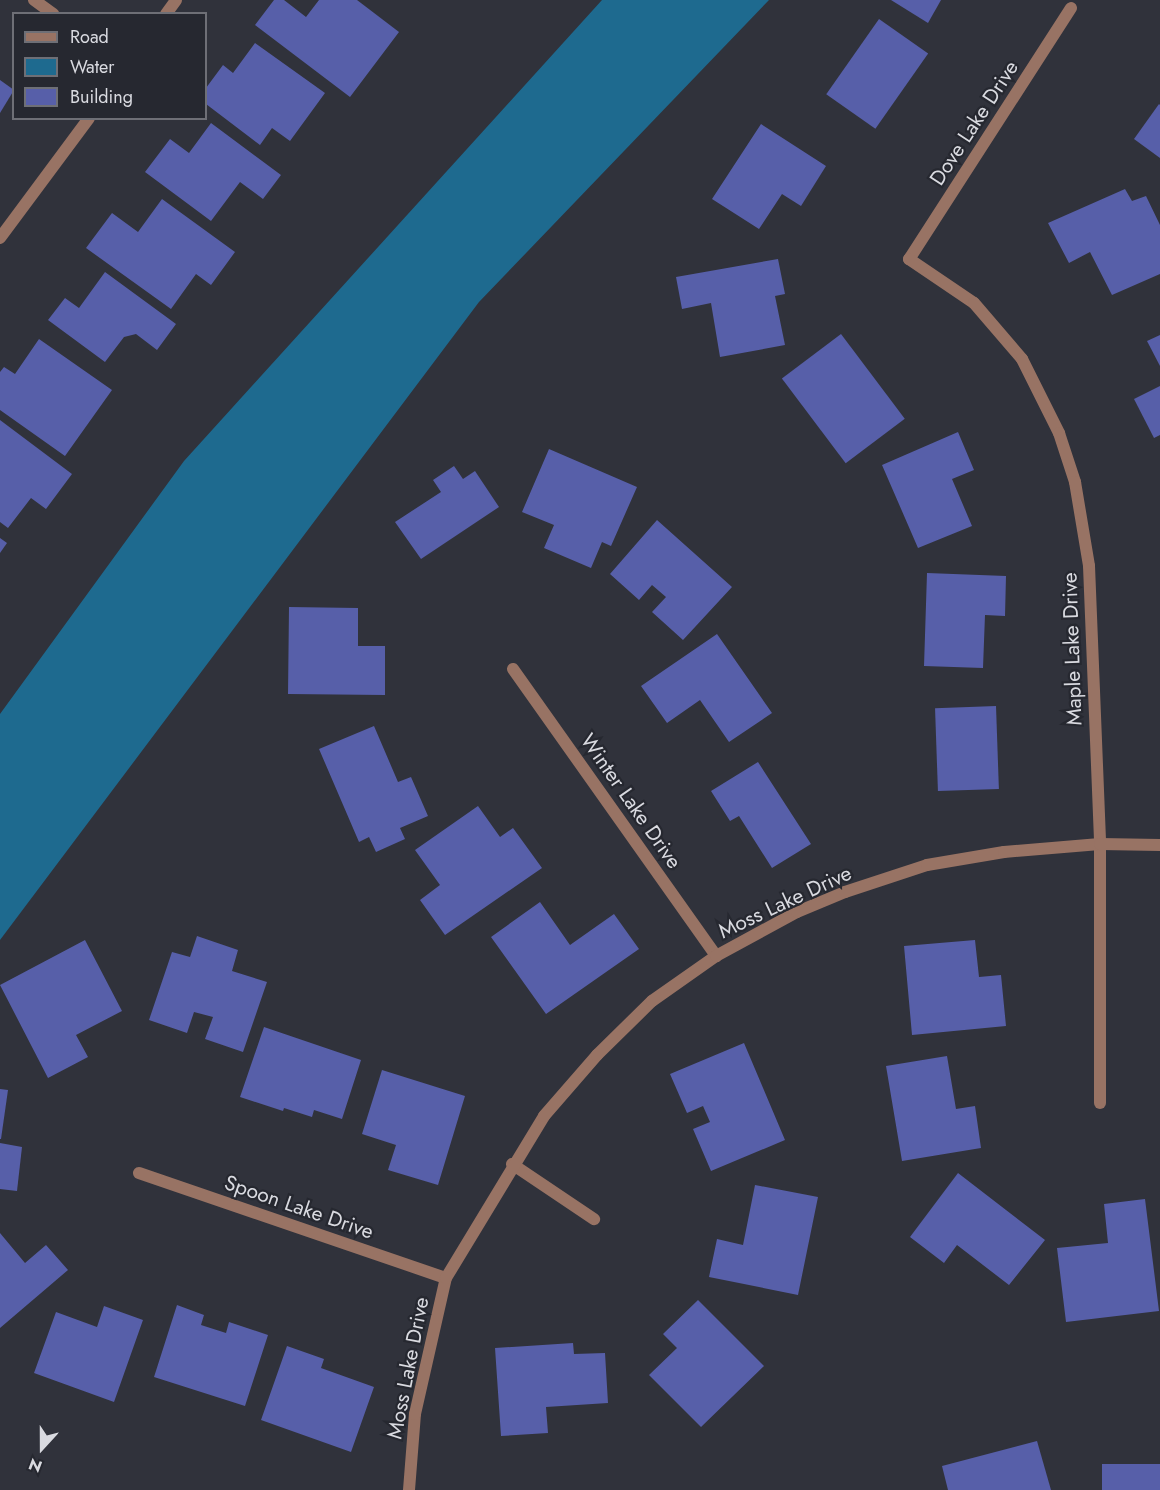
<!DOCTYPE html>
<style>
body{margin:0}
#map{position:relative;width:1160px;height:1490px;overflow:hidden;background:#30323b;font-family:Jost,sans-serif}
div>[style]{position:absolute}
.water>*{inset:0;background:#1e6a8f}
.building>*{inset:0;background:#575fa9;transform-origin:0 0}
.street>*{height:12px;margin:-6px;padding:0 6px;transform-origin:6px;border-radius:6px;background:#987364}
span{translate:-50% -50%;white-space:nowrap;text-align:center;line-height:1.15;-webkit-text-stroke:4.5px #262830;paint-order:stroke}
.street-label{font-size:21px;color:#d9dae0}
.legend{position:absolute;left:12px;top:12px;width:195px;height:108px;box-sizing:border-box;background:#262830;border:2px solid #6e6f76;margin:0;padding:8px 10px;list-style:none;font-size:18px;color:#d9dae0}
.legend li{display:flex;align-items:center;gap:12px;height:30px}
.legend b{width:30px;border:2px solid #6e6f76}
.north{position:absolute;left:12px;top:1418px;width:60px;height:60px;-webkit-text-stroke:4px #262830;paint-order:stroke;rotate:201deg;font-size:16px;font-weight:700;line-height:24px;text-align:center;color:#d9dae0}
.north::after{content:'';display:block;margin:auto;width:21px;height:27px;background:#d9dae0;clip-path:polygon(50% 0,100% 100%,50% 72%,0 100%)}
</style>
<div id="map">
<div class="water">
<i style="clip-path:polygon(602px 0,769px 0,479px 302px,0 940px,0 714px,184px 461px)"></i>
</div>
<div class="building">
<i style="clip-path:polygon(274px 0,284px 0,306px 17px,319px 0,357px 0,399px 32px,350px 97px,255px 25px)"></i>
<i style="clip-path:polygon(891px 0,941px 0,928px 23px)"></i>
<i style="left:879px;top:19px;width:60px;height:92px;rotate:35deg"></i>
<i style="clip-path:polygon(255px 43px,325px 93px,290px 141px,272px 128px,260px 145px,206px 104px,206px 88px,223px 65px,233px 73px)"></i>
<i style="clip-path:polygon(0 80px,14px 90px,0 113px)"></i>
<i style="clip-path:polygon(1159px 104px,1160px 105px,1160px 158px,1134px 139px)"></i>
<i style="clip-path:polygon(211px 123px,281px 175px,263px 199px,240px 182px,211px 221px,145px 172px,170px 139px,189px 153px)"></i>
<i style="clip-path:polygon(761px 124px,826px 166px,801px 206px,782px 194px,759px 229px,712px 199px)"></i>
<i style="clip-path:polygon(1125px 189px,1132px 201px,1146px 196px,1160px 225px,1160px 274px,1112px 295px,1090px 252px,1069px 263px,1048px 223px)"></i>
<i style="clip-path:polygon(162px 199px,235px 252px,211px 285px,196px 274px,171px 309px,86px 248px,112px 213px,138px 232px)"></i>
<i style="clip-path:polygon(778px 259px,785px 294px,775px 296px,785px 345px,720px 357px,711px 303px,682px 309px,676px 277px)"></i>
<i style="clip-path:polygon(105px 272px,176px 324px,157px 350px,136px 334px,124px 337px,105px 362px,48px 320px,65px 298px,79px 308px)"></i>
<i style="left:841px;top:334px;width:106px;height:74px;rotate:53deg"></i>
<i style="clip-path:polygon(1160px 335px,1160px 366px,1147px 341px)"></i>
<i style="clip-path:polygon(39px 339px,112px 390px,65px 456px,0 410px,0 372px,4px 367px,15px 374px)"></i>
<i style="clip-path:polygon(1160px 386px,1160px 435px,1154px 438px,1134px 399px)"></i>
<i style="clip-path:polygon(0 420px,72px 474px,46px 509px,31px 498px,8px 528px,0 522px)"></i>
<i style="clip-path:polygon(958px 432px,974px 470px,952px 479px,972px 526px,918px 548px,882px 465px)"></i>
<i style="clip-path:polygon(549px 449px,637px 487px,611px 546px,602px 542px,591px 568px,544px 548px,554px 525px,522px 512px)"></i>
<i style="clip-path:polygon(454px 466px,463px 479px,475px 471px,499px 507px,421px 559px,395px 522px,441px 492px,433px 480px)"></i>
<i style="clip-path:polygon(657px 520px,732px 587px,683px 640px,652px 612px,666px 597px,652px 585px,639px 600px,610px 574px)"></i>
<i style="clip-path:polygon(0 538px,7px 543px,0 553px)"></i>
<i style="clip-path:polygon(927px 573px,1006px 576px,1005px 616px,985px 615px,983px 668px,924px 666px)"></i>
<i style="clip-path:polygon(289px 607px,358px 608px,358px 646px,385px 646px,385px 695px,288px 694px)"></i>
<i style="clip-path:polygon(717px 634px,772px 713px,729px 742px,700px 700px,667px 723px,641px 686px)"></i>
<i style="left:996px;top:706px;width:83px;height:61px;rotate:88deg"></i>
<i style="clip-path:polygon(374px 726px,398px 782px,411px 777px,428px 816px,400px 828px,405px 839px,376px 852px,369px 837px,359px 842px,319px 749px)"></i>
<i style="clip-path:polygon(758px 762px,811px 844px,772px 868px,739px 816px,730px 821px,711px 791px)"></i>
<i style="clip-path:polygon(478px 806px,500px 837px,513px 828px,542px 868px,445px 935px,420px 900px,440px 885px,415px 850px)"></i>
<i style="clip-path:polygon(540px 902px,570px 945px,614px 914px,639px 949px,546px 1014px,491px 937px)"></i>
<i style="clip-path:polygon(197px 936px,238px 950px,232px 971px,267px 982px,243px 1052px,205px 1039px,213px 1017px,194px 1012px,187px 1033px,149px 1020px,172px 952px,190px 957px)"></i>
<i style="clip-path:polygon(85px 940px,122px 1011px,76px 1035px,88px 1057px,48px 1078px,0 985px)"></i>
<i style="clip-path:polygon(975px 940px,979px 977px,1001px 975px,1006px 1026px,912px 1035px,904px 946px)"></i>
<i style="clip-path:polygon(264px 1027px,361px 1060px,342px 1119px,314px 1110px,312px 1117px,284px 1108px,283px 1111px,240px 1097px)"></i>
<i style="clip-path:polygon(744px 1043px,785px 1140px,711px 1171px,693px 1129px,710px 1122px,703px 1106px,687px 1113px,670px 1074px)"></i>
<i style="clip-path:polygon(947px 1056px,956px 1109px,975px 1106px,981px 1148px,902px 1161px,886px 1066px)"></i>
<i style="clip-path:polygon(382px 1070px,465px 1096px,438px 1185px,388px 1170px,396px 1145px,362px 1134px)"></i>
<i style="clip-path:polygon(0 1089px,8px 1090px,1px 1139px,0 1139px)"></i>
<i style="clip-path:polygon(0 1143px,22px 1147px,17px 1191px,0 1189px)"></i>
<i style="clip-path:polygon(958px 1173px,1045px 1240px,1009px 1285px,957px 1245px,944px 1263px,910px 1237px)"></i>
<i style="clip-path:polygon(755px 1185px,818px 1197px,798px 1295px,709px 1277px,717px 1239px,743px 1245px)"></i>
<i style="clip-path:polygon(1145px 1199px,1159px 1311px,1066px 1322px,1057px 1248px,1108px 1243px,1104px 1204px)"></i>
<i style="clip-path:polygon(0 1233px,25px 1263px,46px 1245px,68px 1270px,0 1328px)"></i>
<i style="clip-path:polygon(698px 1300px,764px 1366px,701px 1427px,649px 1375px,677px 1348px,663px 1334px)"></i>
<i style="clip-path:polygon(177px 1305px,204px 1315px,201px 1325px,226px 1333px,229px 1322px,268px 1335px,245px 1406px,154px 1377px)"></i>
<i style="clip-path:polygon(104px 1306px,143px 1320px,114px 1402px,34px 1373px,56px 1312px,97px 1327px)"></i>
<i style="clip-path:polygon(573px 1343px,574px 1354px,605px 1353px,608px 1403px,546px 1407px,548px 1433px,501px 1436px,495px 1348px)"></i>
<i style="clip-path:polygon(287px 1346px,324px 1359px,321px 1368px,374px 1387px,351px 1452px,261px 1420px)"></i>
<i style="clip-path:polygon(1037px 1441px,1051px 1490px,948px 1490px,942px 1466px)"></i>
<i style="left:1160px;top:1464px;width:26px;height:58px;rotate:90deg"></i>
</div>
<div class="street">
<i style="left:34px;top:0;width:24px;rotate:36deg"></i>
<i style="left:1071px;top:8px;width:299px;rotate:122.8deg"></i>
<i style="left:909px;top:259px;width:78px;rotate:34.1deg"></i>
<i style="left:974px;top:303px;width:74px;rotate:49.4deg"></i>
<i style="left:1022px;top:359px;width:83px;rotate:63.4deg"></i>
<i style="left:1059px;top:433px;width:52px;rotate:71.9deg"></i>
<i style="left:1075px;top:482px;width:85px;rotate:80.5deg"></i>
<i style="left:1089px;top:566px;width:278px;rotate:87.7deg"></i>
<i style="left:1100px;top:844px;width:259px;rotate:90deg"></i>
<i style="left:166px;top:14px;width:17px;rotate:-54deg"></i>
<i style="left:0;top:238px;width:149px;rotate:-53.4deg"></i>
<i style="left:513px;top:669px;width:352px;rotate:54.7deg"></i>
<i style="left:512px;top:1164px;width:99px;rotate:33.9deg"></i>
<i style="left:139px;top:1173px;width:324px;rotate:18.9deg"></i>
<i style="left:409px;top:1490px;width:76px;rotate:-85.5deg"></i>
<i style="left:415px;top:1414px;width:139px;rotate:-77.2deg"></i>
<i style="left:446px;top:1278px;width:189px;rotate:-58.8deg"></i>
<i style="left:544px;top:1116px;width:81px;rotate:-49deg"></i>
<i style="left:597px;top:1055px;width:77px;rotate:-44.5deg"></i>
<i style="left:652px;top:1001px;width:78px;rotate:-35.1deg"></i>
<i style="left:716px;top:956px;width:92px;rotate:-28.5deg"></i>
<i style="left:797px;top:912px;width:52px;rotate:-22.6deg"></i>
<i style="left:845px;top:892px;width:86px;rotate:-18.2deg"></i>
<i style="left:927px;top:865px;width:78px;rotate:-9.6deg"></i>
<i style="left:1004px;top:852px;width:96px;rotate:-4.8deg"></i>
<i style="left:1100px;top:844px;width:60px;rotate:1deg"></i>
</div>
<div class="street-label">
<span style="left:974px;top:123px;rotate:-57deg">Dove Lake Drive</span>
<span style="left:1072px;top:649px;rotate:-92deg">Maple Lake Drive</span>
<span style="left:631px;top:801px;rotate:55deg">Winter Lake Drive</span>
<span style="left:785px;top:902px;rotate:-25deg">Moss Lake Drive</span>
<span style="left:299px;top:1207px;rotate:19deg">Spoon Lake Drive</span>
<span style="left:408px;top:1368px;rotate:-79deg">Moss Lake Drive</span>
</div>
<ul class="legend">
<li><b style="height:8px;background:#987364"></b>Road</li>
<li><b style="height:16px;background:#1e6a8f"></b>Water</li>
<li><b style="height:16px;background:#575fa9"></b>Building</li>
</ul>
<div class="north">N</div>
</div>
